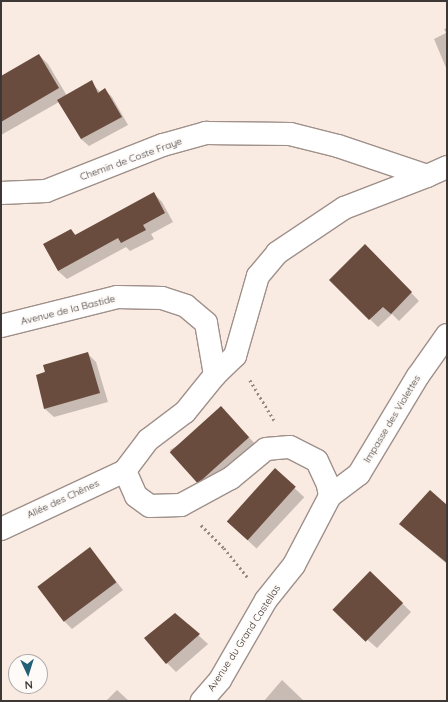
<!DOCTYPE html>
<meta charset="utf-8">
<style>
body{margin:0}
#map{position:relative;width:448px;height:702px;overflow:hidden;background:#f9eae2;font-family:Quicksand,sans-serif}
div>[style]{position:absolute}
.shadow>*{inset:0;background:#0003;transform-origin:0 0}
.building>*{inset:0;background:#6a4c3e;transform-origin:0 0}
.path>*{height:2.5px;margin-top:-1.25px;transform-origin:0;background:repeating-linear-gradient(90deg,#958a86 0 2px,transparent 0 5px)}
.roads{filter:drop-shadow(1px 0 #9f908a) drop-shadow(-1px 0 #9f908a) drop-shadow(0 1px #9f908a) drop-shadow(0 -1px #9f908a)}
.minor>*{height:22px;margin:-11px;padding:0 11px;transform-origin:11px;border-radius:11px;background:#fff}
span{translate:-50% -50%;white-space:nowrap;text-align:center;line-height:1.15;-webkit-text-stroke:4px #fdfaf8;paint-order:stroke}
.street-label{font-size:10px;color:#3d3735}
.frame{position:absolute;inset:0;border:2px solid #3d3735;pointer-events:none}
.north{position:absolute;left:8px;top:654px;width:40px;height:40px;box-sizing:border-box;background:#fdfaf8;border:1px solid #b0acaa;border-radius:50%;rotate:176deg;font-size:11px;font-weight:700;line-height:16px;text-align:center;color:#3d3735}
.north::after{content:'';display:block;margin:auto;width:14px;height:18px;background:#236077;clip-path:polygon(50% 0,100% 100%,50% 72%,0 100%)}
</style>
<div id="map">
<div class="shadow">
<i style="clip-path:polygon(447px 28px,447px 70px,434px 39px,446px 33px,444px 29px)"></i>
<i style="clip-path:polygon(39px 55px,48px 64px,67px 96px,91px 82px,101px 93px,105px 90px,112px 97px,128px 125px,89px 146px,81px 139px,59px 102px,1px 135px,1px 77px)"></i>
<i style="clip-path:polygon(154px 194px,162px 202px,173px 222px,151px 234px,154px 239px,130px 251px,126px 247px,67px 279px,58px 271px,71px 230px,76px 235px)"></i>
<i style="clip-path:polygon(373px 253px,419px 301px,399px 321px,392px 314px,378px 327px,330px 280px)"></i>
<i style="clip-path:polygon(87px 353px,96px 362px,108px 402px,54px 417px,45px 409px,37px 375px)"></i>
<i style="clip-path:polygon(229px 415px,256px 445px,203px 489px,170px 450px)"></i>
<i style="left:275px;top:470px;width:40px;height:70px;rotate:43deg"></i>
<i style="clip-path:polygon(447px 506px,447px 564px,400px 524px)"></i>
<i style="clip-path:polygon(90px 549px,123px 590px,72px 629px,64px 621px)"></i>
<i style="clip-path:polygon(370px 572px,411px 612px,377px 648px,340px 616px)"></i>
<i style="clip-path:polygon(175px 614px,208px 644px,176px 672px,167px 663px)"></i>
<i style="clip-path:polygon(282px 680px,304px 701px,264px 701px)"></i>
<i style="clip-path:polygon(117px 690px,129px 701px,106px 701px)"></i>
</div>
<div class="building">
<i style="clip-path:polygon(39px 54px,59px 88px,1px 122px,1px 76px)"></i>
<i style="clip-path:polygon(92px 80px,98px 93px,105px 88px,122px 117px,81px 139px,57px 100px)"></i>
<i style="clip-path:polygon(154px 192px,165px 213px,143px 225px,146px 230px,121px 243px,118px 238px,58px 271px,43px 244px,71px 229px,75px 235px)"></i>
<i style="clip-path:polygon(365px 244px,412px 292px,391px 314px,383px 307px,369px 320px,329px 280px)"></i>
<i style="clip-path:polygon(88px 352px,100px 393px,44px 409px,36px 375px,45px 372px,43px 365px)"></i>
<i style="left:221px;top:406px;width:42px;height:69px;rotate:48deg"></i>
<i style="left:275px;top:468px;width:28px;height:72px;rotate:42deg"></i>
<i style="clip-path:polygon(430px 490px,447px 505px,447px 563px,399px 524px)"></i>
<i style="left:90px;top:547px;width:44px;height:66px;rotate:53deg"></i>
<i style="left:370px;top:571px;width:46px;height:54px;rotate:44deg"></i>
<i style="clip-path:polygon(175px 613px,200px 634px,166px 664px,144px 638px)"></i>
</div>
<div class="path">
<i style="left:250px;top:380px;width:47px;rotate:59deg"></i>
<i style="left:201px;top:525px;width:33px;rotate:45deg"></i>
<i style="left:224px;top:548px;width:38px;rotate:51deg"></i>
</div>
<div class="roads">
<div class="minor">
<i style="left:1px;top:193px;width:45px;rotate:-2.5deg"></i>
<i style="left:46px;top:191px;width:126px;rotate:-21.5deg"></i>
<i style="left:163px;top:145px;width:45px;rotate:-15.6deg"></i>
<i style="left:206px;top:133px;width:84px;rotate:0.7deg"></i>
<i style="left:290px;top:134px;width:49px;rotate:14deg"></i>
<i style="left:338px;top:146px;width:94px;rotate:18.6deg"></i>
<i style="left:427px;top:176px;width:22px;rotate:-24deg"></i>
<i style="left:1px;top:326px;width:120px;rotate:-14deg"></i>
<i style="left:117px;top:297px;width:45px;rotate:1.3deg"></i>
<i style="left:162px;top:298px;width:25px;rotate:18deg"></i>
<i style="left:186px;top:306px;width:26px;rotate:40deg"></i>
<i style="left:206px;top:323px;width:53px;rotate:80.2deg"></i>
<i style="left:215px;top:375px;width:48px;rotate:129deg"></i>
<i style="left:185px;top:412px;width:46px;rotate:142.9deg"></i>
<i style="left:148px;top:440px;width:39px;rotate:127deg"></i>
<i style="left:215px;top:375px;width:28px;rotate:-44deg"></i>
<i style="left:235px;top:356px;width:83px;rotate:-74deg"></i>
<i style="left:258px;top:276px;width:30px;rotate:-50deg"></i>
<i style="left:277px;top:253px;width:81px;rotate:-33.9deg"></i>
<i style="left:344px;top:208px;width:89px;rotate:-21.1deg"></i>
<i style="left:125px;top:471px;width:27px;rotate:66deg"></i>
<i style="left:136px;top:496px;width:17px;rotate:36deg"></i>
<i style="left:150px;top:506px;width:31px;rotate:-2deg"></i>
<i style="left:181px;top:505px;width:57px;rotate:-28.4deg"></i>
<i style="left:231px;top:478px;width:45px;rotate:-39.6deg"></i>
<i style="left:266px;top:449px;width:24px;rotate:-5deg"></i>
<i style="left:290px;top:447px;width:30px;rotate:27deg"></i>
<i style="left:317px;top:461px;width:26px;rotate:65deg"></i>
<i style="left:328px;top:485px;width:11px;rotate:80deg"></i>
<i style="left:330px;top:496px;width:78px;rotate:117.6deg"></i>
<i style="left:294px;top:565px;width:45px;rotate:128.7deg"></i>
<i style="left:266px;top:600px;width:92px;rotate:119.9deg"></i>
<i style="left:220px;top:680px;width:28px;rotate:131deg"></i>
<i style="left:330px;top:496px;width:36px;rotate:-37deg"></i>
<i style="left:359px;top:474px;width:114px;rotate:-59deg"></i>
<i style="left:418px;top:376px;width:50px;rotate:-54.7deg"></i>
<i style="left:1px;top:529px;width:137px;rotate:-25.1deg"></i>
</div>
</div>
<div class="street-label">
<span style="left:131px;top:159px;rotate:-20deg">Chemin de Coste Fraye</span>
<span style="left:68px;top:310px;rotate:-14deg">Avenue de la Bastide</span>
<span style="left:392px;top:419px;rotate:-59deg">Impasse des Violettes</span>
<span style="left:63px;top:499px;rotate:-25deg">Allée des Chênes</span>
<span style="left:244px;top:638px;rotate:-57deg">Avenue du Grand Castellas</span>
</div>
<div class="frame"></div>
<div class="north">N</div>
</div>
